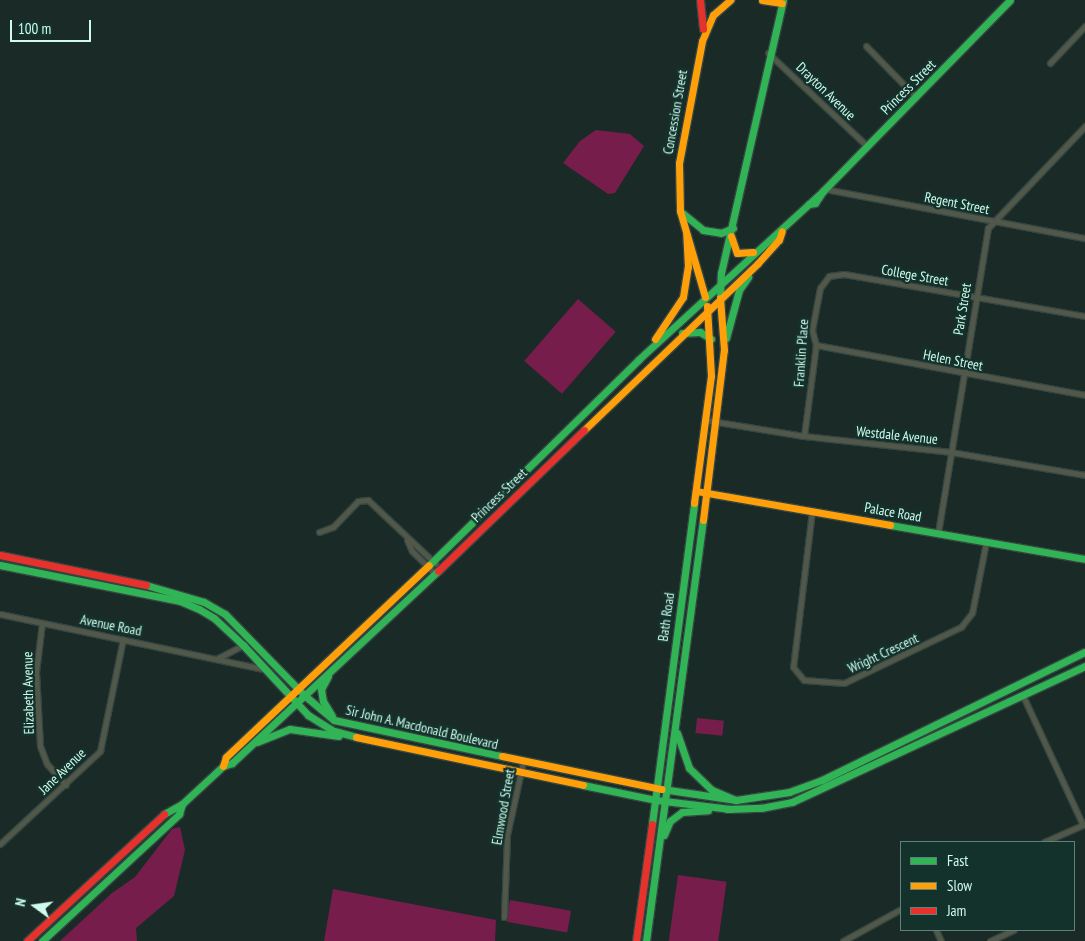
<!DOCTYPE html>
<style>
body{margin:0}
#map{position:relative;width:1085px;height:941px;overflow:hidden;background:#1a2b27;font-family:"PT Sans Narrow",sans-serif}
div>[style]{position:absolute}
.green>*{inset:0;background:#761d4b;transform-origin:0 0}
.roads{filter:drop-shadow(1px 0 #354642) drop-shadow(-1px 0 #354642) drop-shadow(0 1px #354642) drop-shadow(0 -1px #354642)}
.street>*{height:5px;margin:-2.5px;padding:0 2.5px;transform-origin:2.5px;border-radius:2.5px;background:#515849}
.fast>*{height:7px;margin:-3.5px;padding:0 3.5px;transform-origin:3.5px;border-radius:3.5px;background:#30b455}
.slow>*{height:7px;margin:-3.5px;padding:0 3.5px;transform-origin:3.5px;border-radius:3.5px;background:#ff9f0a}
.jam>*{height:7px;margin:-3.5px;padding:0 3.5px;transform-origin:3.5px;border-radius:3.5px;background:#e5322d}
span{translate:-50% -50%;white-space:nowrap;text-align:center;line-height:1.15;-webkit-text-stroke:4.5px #13322b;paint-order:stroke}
.street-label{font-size:14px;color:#cefbed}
.legend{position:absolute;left:900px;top:841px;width:175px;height:90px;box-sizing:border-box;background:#13322b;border:1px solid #5e8279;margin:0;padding:6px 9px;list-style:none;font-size:15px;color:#cefbed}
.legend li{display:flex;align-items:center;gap:10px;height:25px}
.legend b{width:25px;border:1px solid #5e8279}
.north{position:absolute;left:10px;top:881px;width:50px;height:50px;-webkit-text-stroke:4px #13322b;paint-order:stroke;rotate:284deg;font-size:14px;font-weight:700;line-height:20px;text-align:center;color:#cefbed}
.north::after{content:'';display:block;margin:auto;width:18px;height:22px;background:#cefbed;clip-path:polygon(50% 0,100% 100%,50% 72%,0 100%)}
.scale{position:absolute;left:10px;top:20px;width:81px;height:22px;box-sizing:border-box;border:2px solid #cefbed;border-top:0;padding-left:6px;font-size:15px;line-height:18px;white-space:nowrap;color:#cefbed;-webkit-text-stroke:4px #13322b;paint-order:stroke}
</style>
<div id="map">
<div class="green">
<i style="clip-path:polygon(596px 130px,630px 134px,644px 146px,615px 193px,608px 194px,563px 163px,580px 141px)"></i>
<i style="left:578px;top:299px;width:50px;height:82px;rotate:41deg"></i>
<i style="left:697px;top:718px;width:27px;height:15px;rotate:6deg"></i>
<i style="clip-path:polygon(180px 827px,185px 850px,174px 896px,136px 928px,137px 941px,60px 941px,112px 893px,135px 877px,172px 829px)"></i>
<i style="left:678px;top:875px;width:49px;height:67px;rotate:8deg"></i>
<i style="clip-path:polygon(333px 889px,496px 920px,495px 941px,324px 941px)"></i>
<i style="left:510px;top:900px;width:62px;height:22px;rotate:10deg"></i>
</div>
<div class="roads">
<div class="street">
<i style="left:866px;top:46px;width:71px;rotate:45.6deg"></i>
<i style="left:768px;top:53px;width:136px;rotate:43.2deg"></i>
<i style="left:1050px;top:63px;width:51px;rotate:-46.6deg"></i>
<i style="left:825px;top:189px;width:265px;rotate:10.7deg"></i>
<i style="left:816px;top:345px;width:274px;rotate:10.5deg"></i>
<i style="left:705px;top:420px;width:100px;rotate:9.2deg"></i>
<i style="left:804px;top:436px;width:148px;rotate:6.2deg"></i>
<i style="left:951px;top:452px;width:136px;rotate:9.7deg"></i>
<i style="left:804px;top:436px;width:92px;rotate:-82.5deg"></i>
<i style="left:816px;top:345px;width:16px;rotate:-105deg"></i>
<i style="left:812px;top:330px;width:43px;rotate:-79.2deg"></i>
<i style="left:820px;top:288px;width:15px;rotate:-53deg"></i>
<i style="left:829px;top:276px;width:15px;rotate:-8deg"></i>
<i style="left:844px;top:274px;width:245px;rotate:9.9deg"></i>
<i style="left:812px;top:511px;width:157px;rotate:96.9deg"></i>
<i style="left:793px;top:667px;width:17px;rotate:50deg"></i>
<i style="left:804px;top:680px;width:40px;rotate:4.3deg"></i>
<i style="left:844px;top:683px;width:130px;rotate:-25.6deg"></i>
<i style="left:961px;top:627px;width:18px;rotate:-52deg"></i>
<i style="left:972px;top:613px;width:72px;rotate:-78.8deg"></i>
<i style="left:319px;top:532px;width:15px;rotate:-20deg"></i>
<i style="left:333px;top:527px;width:36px;rotate:-46deg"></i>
<i style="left:358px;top:501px;width:10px;rotate:-6deg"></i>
<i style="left:368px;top:500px;width:93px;rotate:43.3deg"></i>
<i style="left:938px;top:533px;width:309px;rotate:-80.7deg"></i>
<i style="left:988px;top:228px;width:141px;rotate:-46.4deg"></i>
<i style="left:407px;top:540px;width:12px;rotate:66deg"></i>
<i style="left:412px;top:551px;width:33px;rotate:45deg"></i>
<i style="left:0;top:614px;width:270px;rotate:11.8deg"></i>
<i style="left:42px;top:623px;width:49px;rotate:97deg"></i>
<i style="left:36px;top:672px;width:74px;rotate:86.9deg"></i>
<i style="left:40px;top:746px;width:19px;rotate:69deg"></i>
<i style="left:47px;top:764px;width:28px;rotate:48deg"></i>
<i style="left:218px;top:658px;width:30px;rotate:-27deg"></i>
<i style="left:1023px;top:696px;width:142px;rotate:65.1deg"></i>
<i style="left:1044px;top:842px;width:45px;rotate:-23.7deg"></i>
<i style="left:0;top:844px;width:137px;rotate:-42.9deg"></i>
<i style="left:100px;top:751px;width:114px;rotate:-78.4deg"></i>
<i style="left:504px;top:917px;width:82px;rotate:-87.9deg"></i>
<i style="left:507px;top:835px;width:75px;rotate:-77.6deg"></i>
<i style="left:936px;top:930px;width:12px;rotate:66deg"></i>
<i style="left:843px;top:941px;width:66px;rotate:-28.9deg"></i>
<i style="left:990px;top:941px;width:26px;rotate:-25deg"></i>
</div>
<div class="fast">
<i style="left:823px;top:191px;width:267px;rotate:-45.6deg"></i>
<i style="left:809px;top:204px;width:6px;rotate:-9deg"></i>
<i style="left:815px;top:203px;width:14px;rotate:-56deg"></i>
<i style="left:681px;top:212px;width:28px;rotate:39deg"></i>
<i style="left:703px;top:230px;width:18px;rotate:9deg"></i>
<i style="left:721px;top:233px;width:13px;rotate:-23deg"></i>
<i style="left:720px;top:298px;width:25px;rotate:-88deg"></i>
<i style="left:721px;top:273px;width:280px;rotate:-77.2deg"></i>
<i style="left:682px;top:333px;width:18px;rotate:-3deg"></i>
<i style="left:700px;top:332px;width:13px;rotate:32deg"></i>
<i style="left:726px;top:338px;width:50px;rotate:-74.8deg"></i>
<i style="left:739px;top:290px;width:16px;rotate:-55deg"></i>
<i style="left:890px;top:525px;width:198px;rotate:9.9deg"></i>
<i style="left:0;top:565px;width:184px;rotate:11.3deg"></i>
<i style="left:180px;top:601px;width:21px;rotate:23deg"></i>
<i style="left:199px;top:609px;width:17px;rotate:31deg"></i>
<i style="left:214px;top:618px;width:40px;rotate:43deg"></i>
<i style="left:243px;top:645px;width:96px;rotate:47.1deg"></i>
<i style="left:308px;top:715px;width:31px;rotate:32deg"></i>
<i style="left:334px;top:731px;width:23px;rotate:15deg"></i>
<i style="left:429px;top:565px;width:293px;rotate:-44.4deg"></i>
<i style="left:638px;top:360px;width:251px;rotate:-42.4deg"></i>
<i style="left:146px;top:585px;width:60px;rotate:16.3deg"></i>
<i style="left:204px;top:602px;width:24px;rotate:30deg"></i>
<i style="left:225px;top:614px;width:113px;rotate:45.7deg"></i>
<i style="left:304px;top:695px;width:39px;rotate:40deg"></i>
<i style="left:334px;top:720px;width:172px;rotate:12.1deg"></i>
<i style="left:328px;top:676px;width:15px;rotate:118deg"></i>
<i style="left:321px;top:689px;width:12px;rotate:81deg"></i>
<i style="left:323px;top:701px;width:17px;rotate:59deg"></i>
<i style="left:677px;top:733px;width:37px;rotate:71deg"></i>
<i style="left:689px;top:768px;width:32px;rotate:44deg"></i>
<i style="left:712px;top:790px;width:26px;rotate:23deg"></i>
<i style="left:736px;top:800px;width:54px;rotate:-8.6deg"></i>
<i style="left:789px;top:792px;width:35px;rotate:-20deg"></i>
<i style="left:822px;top:780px;width:292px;rotate:-26deg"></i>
<i style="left:257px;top:742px;width:35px;rotate:-22deg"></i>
<i style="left:290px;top:729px;width:49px;rotate:8.3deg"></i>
<i style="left:583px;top:785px;width:75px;rotate:11.6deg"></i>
<i style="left:656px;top:800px;width:75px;rotate:6.9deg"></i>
<i style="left:662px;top:789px;width:75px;rotate:8.5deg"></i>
<i style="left:727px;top:809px;width:34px;rotate:-2deg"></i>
<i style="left:761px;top:808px;width:32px;rotate:-11deg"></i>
<i style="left:792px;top:802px;width:323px;rotate:-24.9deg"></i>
<i style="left:164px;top:814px;width:21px;rotate:-29deg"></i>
<i style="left:182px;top:804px;width:56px;rotate:-42.8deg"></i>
<i style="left:223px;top:766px;width:9px;rotate:-18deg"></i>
<i style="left:232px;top:763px;width:282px;rotate:-43deg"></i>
<i style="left:652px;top:824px;width:324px;rotate:-82.5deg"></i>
<i style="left:664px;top:835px;width:15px;rotate:-67deg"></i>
<i style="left:670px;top:821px;width:15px;rotate:-37deg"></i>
<i style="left:682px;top:812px;width:26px;rotate:-4deg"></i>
<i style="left:42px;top:941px;width:187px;rotate:-42.8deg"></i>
<i style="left:179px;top:814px;width:10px;rotate:-73deg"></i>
<i style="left:646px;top:941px;width:425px;rotate:-82.3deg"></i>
</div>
<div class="slow">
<i style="left:762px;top:0;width:20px;rotate:9deg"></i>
<i style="left:731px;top:236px;width:18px;rotate:71deg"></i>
<i style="left:737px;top:253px;width:16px;rotate:-4deg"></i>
<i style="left:705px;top:297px;width:90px;rotate:-106.2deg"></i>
<i style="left:680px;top:211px;width:48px;rotate:-91.2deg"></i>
<i style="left:679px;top:163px;width:124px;rotate:-79.3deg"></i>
<i style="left:702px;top:41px;width:28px;rotate:-67deg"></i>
<i style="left:713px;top:15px;width:23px;rotate:-41deg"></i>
<i style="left:655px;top:339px;width:50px;rotate:-56.3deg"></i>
<i style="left:683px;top:297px;width:30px;rotate:-81deg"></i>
<i style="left:688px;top:267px;width:33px;rotate:-93deg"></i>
<i style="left:584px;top:430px;width:241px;rotate:-43.8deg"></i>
<i style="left:758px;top:263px;width:31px;rotate:-48deg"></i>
<i style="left:779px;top:240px;width:9px;rotate:-72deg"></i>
<i style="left:696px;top:491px;width:197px;rotate:9.9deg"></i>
<i style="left:694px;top:503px;width:128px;rotate:-82.4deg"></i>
<i style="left:711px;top:376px;width:70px;rotate:-93.3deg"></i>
<i style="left:703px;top:520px;width:171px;rotate:-83deg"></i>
<i style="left:724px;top:350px;width:52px;rotate:-94.4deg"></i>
<i style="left:356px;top:737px;width:232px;rotate:11.9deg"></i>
<i style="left:502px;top:756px;width:163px;rotate:11.7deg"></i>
<i style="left:223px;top:766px;width:9px;rotate:-72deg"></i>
<i style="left:226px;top:757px;width:279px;rotate:-43.4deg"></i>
</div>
<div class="jam">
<i style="left:700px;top:0;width:29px;rotate:84deg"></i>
<i style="left:0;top:555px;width:149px;rotate:11.6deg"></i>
<i style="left:438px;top:571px;width:203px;rotate:-44deg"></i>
<i style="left:27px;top:941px;width:187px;rotate:-42.8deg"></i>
<i style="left:636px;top:941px;width:118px;rotate:-82.2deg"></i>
</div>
</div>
<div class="street-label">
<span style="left:908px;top:87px;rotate:-45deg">Princess Street</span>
<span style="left:826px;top:91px;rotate:44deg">Drayton Avenue</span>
<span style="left:675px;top:112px;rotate:-80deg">Concession Street</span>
<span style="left:957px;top:203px;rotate:11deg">Regent Street</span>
<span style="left:915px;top:275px;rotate:10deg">College Street</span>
<span style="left:962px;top:309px;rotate:-81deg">Park Street</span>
<span style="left:801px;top:353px;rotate:-86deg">Franklin Place</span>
<span style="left:953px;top:360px;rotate:11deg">Helen Street</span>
<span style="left:897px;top:435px;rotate:6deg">Westdale Avenue</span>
<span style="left:499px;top:495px;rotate:-44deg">Princess Street</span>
<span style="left:893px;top:512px;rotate:10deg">Palace Road</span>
<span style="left:666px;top:617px;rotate:-82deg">Bath Road</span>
<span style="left:111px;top:625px;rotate:11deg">Avenue Road</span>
<span style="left:883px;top:653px;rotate:-25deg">Wright Crescent</span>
<span style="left:28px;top:693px;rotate:-91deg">Elizabeth Avenue</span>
<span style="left:422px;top:727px;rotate:13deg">Sir John A. Macdonald Boulevard</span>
<span style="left:62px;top:771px;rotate:-44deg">Jane Avenue</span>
<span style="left:503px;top:807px;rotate:-80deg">Elmwood Street</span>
</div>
<ul class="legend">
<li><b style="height:6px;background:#30b455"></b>Fast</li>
<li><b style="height:6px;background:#ff9f0a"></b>Slow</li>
<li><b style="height:6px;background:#e5322d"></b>Jam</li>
</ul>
<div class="north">N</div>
<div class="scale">100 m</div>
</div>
